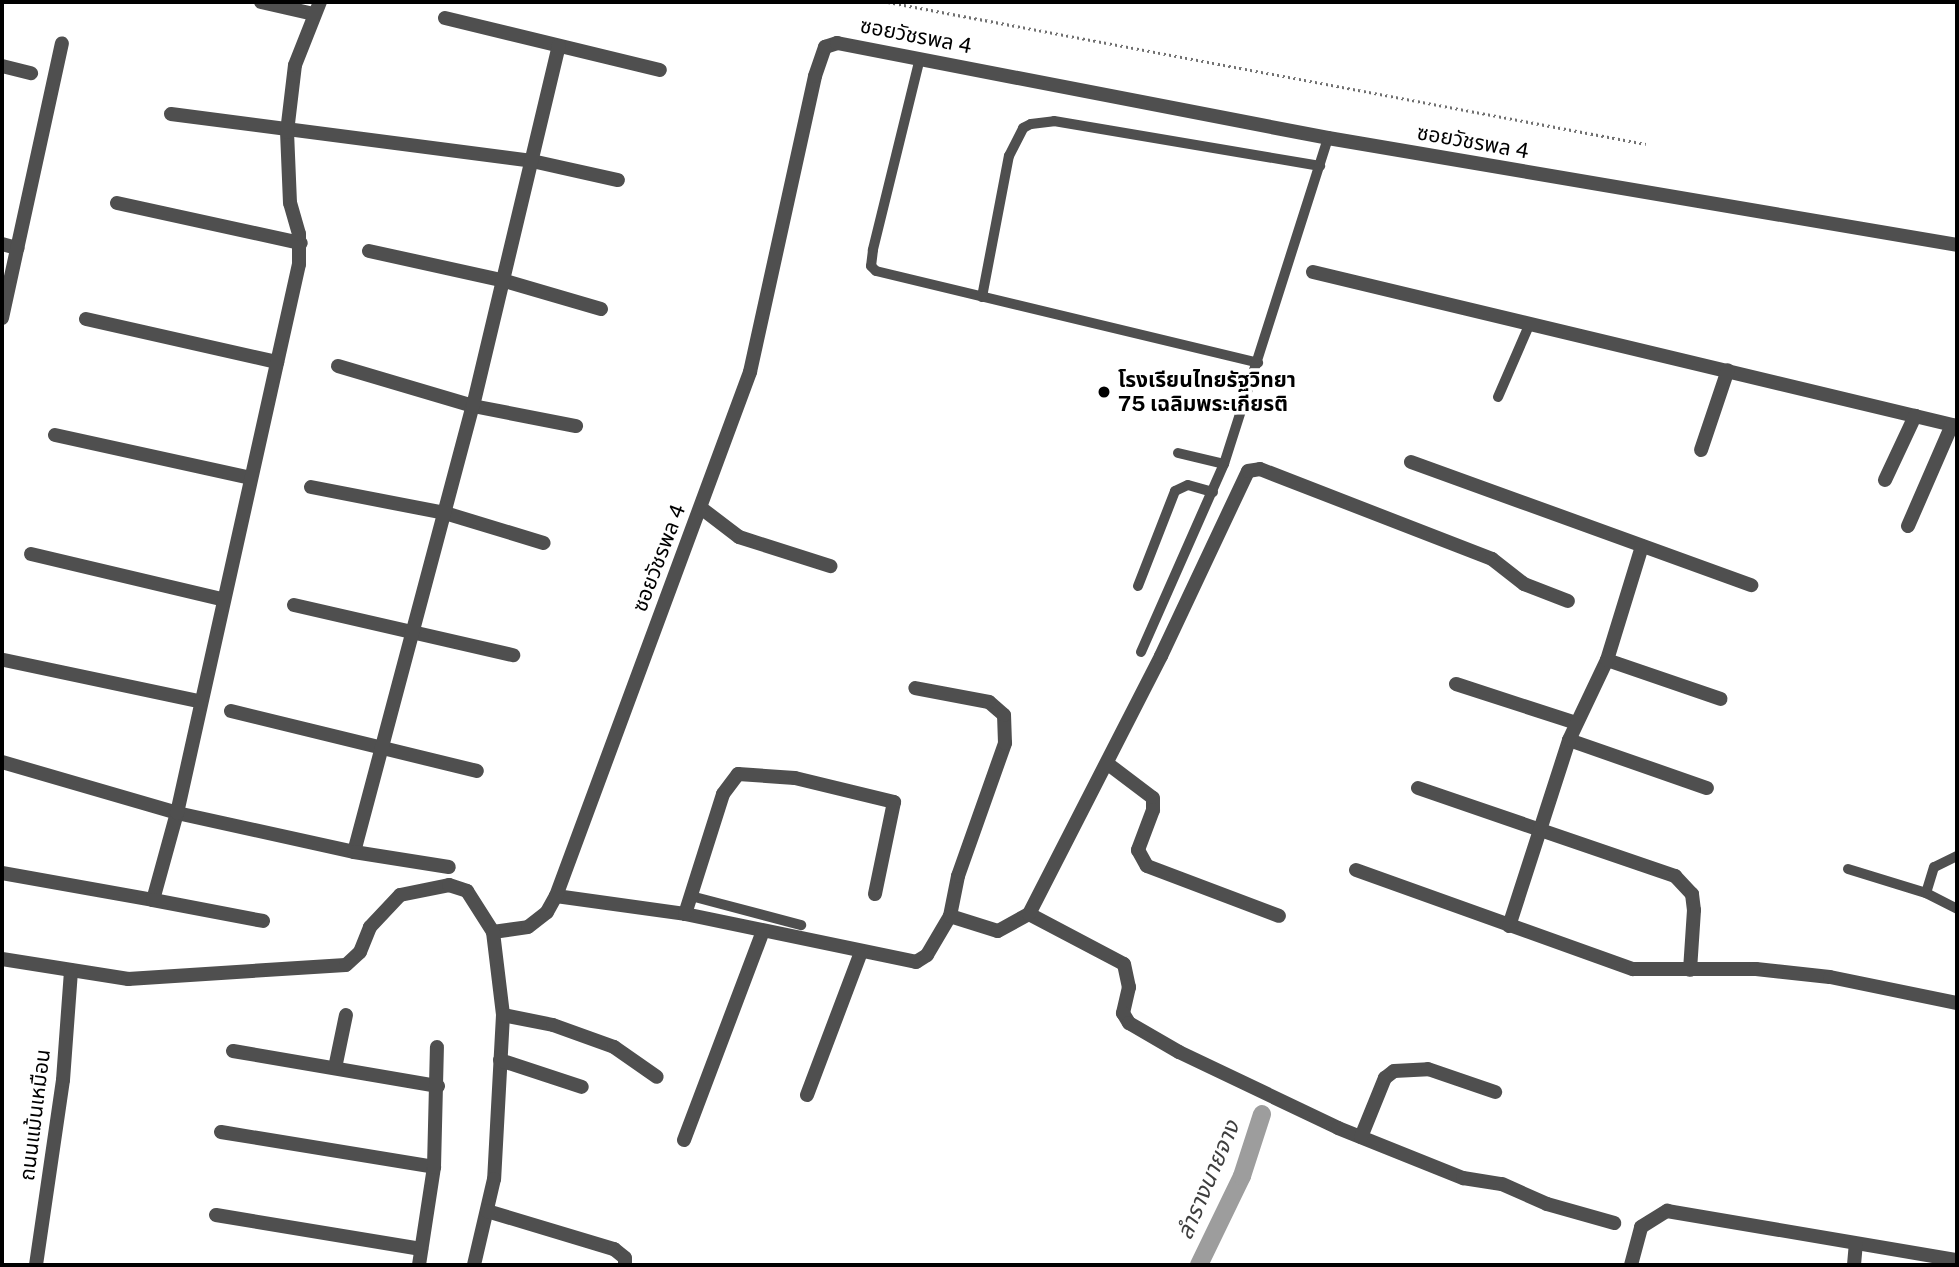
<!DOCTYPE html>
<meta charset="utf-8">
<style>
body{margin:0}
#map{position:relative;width:1959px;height:1267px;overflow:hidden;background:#fff;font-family:"Public Sans","Noto Sans Thai",sans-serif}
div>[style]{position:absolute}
.canal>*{height:18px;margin:-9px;padding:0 9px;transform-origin:9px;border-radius:9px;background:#9d9d9d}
.path>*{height:2.5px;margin-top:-1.25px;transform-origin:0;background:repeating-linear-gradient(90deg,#717171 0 2px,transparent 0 5.5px)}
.service>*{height:10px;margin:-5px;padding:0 5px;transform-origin:5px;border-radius:5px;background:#4f4f4f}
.minor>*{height:14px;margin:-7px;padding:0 7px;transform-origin:7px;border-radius:7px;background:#4f4f4f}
.dots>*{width:19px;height:19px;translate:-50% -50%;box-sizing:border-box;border:4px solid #fff;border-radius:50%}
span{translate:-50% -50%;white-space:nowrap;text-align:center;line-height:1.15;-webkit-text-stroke:7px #fff;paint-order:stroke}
.street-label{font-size:21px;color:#000}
.poi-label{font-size:21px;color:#000;font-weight:700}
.left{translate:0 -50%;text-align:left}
.water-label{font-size:23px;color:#3e3e3e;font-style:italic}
.frame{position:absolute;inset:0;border:4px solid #000;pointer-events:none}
</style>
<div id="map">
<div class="canal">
<i style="left:1199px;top:1265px;width:99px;rotate:-64.2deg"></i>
<i style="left:1242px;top:1176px;width:65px;rotate:-72.1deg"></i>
</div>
<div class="path">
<i style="left:888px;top:2px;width:771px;rotate:10.61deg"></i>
</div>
<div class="service">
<i style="left:920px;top:58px;width:198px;rotate:103.8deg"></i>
<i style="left:873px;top:250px;width:16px;rotate:97deg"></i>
<i style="left:871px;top:266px;width:7px;rotate:45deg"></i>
<i style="left:876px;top:271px;width:393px;rotate:13.5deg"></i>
<i style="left:982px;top:297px;width:144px;rotate:-79.2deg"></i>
<i style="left:1009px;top:156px;width:31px;rotate:-63deg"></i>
<i style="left:1023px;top:128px;width:9px;rotate:-27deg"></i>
<i style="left:1031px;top:124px;width:23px;rotate:-7deg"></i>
<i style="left:1054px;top:121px;width:270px;rotate:9.6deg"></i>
<i style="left:1498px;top:397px;width:81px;rotate:-66.6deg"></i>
<i style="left:1178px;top:453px;width:47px;rotate:13.4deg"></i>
<i style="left:1138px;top:586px;width:102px;rotate:-68.7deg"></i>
<i style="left:1175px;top:491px;width:14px;rotate:-25deg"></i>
<i style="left:1188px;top:485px;width:26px;rotate:16deg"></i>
<i style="left:1141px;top:652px;width:206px;rotate:-66.2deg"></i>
<i style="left:1224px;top:464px;width:342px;rotate:-72.3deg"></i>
<i style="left:1957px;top:856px;width:25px;rotate:154deg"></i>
<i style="left:1934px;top:867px;width:27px;rotate:107deg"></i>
<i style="left:1926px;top:893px;width:35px;rotate:27deg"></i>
<i style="left:1848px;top:869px;width:82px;rotate:17.1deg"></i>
<i style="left:691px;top:896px;width:114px;rotate:14.8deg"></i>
</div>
<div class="minor">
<i style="left:261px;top:2px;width:54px;rotate:12.8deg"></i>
<i style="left:445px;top:18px;width:221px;rotate:13.6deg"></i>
<i style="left:2px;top:66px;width:30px;rotate:14deg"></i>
<i style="left:171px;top:114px;width:364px;rotate:7.4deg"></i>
<i style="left:532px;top:161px;width:88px;rotate:12.5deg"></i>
<i style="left:117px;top:203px;width:188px;rotate:12.3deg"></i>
<i style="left:2px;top:244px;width:16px;rotate:15deg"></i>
<i style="left:369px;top:251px;width:139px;rotate:12.4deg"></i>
<i style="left:505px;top:281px;width:100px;rotate:16.3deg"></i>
<i style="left:1313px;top:272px;width:662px;rotate:13.45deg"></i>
<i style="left:2px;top:318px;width:281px;rotate:-77.7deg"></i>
<i style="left:86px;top:319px;width:196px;rotate:12.7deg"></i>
<i style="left:338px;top:366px;width:141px;rotate:16.5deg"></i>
<i style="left:473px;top:406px;width:105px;rotate:11deg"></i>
<i style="left:55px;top:435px;width:200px;rotate:12.4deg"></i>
<i style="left:1701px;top:450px;width:84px;rotate:-71.4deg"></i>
<i style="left:1411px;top:462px;width:362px;rotate:19.9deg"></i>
<i style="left:1885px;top:480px;width:71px;rotate:-64.9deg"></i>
<i style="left:311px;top:487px;width:136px;rotate:11deg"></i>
<i style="left:445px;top:513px;width:103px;rotate:16.9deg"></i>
<i style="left:701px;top:508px;width:48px;rotate:37.3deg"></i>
<i style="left:739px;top:537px;width:96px;rotate:17.7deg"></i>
<i style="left:1908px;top:526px;width:110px;rotate:-66.5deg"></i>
<i style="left:31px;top:554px;width:196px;rotate:13.3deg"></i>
<i style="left:294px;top:605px;width:225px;rotate:12.9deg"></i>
<i style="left:4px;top:660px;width:199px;rotate:11.9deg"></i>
<i style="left:1607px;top:660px;width:120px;rotate:18.9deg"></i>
<i style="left:1456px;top:684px;width:126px;rotate:18deg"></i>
<i style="left:231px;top:711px;width:253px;rotate:13.7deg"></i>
<i style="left:1569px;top:740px;width:146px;rotate:19.2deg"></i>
<i style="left:2px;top:762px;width:182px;rotate:16.2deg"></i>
<i style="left:177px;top:813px;width:181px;rotate:12.4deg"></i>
<i style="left:354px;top:852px;width:462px;rotate:-75.1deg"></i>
<i style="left:473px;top:406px;width:370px;rotate:-76.6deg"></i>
<i style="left:1108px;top:764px;width:56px;rotate:37.1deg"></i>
<i style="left:1153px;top:798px;width:12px;rotate:90deg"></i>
<i style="left:1153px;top:810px;width:43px;rotate:110.6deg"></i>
<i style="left:1138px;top:850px;width:18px;rotate:61deg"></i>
<i style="left:1147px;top:866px;width:141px;rotate:20.7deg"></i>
<i style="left:1418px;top:788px;width:272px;rotate:18.9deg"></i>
<i style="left:1675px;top:876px;width:25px;rotate:47deg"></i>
<i style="left:1692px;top:894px;width:16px;rotate:83deg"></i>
<i style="left:1694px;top:910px;width:60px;rotate:93.8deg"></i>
<i style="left:354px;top:852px;width:96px;rotate:9deg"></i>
<i style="left:1356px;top:870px;width:294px;rotate:19.7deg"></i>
<i style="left:1633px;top:969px;width:123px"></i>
<i style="left:1756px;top:969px;width:74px;rotate:6.2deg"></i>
<i style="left:1830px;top:977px;width:130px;rotate:11.6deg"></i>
<i style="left:2px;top:873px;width:153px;rotate:10.1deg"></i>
<i style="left:153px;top:900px;width:90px;rotate:-74.6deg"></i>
<i style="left:177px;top:813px;width:562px;rotate:-77.47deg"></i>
<i style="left:299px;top:264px;width:30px;rotate:-90deg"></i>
<i style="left:299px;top:234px;width:32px;rotate:-106deg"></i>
<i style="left:290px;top:203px;width:71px;rotate:-92.4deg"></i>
<i style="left:287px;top:132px;width:67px;rotate:-83.2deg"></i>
<i style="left:295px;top:65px;width:68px;rotate:-68.4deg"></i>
<i style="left:556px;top:896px;width:130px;rotate:7.9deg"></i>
<i style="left:685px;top:914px;width:236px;rotate:11.7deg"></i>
<i style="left:916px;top:962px;width:13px;rotate:-32deg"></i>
<i style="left:927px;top:955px;width:45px;rotate:-59.5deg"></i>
<i style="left:950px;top:916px;width:41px;rotate:-78.7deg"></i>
<i style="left:958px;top:876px;width:141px;rotate:-70.5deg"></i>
<i style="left:1005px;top:743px;width:28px;rotate:-92deg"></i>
<i style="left:1004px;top:715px;width:20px;rotate:-139deg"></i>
<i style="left:989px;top:702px;width:75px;rotate:-169.3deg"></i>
<i style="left:153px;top:900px;width:112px;rotate:10.8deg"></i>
<i style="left:685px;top:914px;width:126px;rotate:-72.4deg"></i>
<i style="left:723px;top:794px;width:25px;rotate:-53deg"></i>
<i style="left:738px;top:774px;width:57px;rotate:4deg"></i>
<i style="left:795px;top:778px;width:102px;rotate:13.6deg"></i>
<i style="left:894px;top:802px;width:94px;rotate:101.7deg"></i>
<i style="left:1029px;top:914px;width:107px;rotate:27.8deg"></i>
<i style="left:1124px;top:964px;width:24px;rotate:78deg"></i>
<i style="left:1129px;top:987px;width:27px;rotate:103deg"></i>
<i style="left:1123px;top:1013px;width:12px;rotate:59deg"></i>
<i style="left:1129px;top:1023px;width:58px;rotate:30.1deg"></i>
<i style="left:1179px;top:1052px;width:176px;rotate:25.5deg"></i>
<i style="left:1338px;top:1128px;width:135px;rotate:21.8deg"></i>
<i style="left:1463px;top:1178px;width:39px;rotate:9deg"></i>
<i style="left:1502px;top:1184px;width:49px;rotate:24deg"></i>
<i style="left:1547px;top:1204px;width:70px;rotate:15.8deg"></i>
<i style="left:950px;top:916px;width:50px;rotate:17.4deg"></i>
<i style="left:998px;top:931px;width:35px;rotate:-29deg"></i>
<i style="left:1029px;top:914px;width:290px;rotate:-62.9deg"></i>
<i style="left:1161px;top:656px;width:204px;rotate:-64.8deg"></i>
<i style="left:1248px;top:471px;width:12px;rotate:-9deg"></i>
<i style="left:1260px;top:469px;width:249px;rotate:21.2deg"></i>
<i style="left:1492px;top:559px;width:41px;rotate:38deg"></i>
<i style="left:1524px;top:584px;width:47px;rotate:21.1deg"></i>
<i style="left:1509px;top:926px;width:195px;rotate:-72.1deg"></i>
<i style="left:1569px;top:740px;width:89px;rotate:-64.6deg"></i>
<i style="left:1607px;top:660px;width:119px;rotate:-72.9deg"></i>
<i style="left:493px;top:932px;width:35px;rotate:-8deg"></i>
<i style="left:528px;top:927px;width:24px;rotate:-38deg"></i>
<i style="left:547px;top:912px;width:18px;rotate:-61deg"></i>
<i style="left:556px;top:896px;width:559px;rotate:-69.68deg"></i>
<i style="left:750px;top:372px;width:303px;rotate:-77.6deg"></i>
<i style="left:815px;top:76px;width:31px;rotate:-71deg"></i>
<i style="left:825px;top:47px;width:13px;rotate:-18deg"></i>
<i style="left:837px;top:43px;width:500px;rotate:10.95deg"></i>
<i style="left:1328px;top:138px;width:638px;rotate:9.65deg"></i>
<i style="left:2px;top:959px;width:128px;rotate:9deg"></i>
<i style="left:128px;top:979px;width:218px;rotate:-3.7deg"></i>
<i style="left:346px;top:965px;width:19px;rotate:-43deg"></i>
<i style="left:360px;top:952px;width:27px;rotate:-68deg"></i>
<i style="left:370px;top:927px;width:44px;rotate:-46.8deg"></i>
<i style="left:400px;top:895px;width:50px;rotate:-11.5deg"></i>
<i style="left:449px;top:885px;width:19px;rotate:18deg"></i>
<i style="left:467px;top:891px;width:49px;rotate:57.6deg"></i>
<i style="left:493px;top:932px;width:84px;rotate:83.1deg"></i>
<i style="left:503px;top:1015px;width:164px;rotate:93.1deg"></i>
<i style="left:494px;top:1179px;width:88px;rotate:103.1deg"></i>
<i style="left:503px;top:1015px;width:51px;rotate:11.3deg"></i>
<i style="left:553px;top:1025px;width:65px;rotate:19.8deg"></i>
<i style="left:614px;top:1047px;width:52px;rotate:34.9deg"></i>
<i style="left:233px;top:1051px;width:208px;rotate:9.7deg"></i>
<i style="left:500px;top:1060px;width:86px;rotate:18.2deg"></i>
<i style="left:335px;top:1068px;width:54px;rotate:-78.3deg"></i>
<i style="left:807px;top:1095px;width:153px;rotate:-69.3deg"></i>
<i style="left:221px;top:1132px;width:216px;rotate:9.3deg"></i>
<i style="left:1361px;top:1137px;width:64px;rotate:-67.9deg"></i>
<i style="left:1385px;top:1078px;width:11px;rotate:-38deg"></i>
<i style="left:1394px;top:1071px;width:34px;rotate:-3deg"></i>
<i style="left:1428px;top:1069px;width:71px;rotate:18.9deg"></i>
<i style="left:684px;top:1140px;width:223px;rotate:-69.3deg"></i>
<i style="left:487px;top:1211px;width:133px;rotate:16.7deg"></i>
<i style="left:614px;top:1249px;width:14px;rotate:39deg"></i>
<i style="left:625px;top:1258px;width:7px;rotate:90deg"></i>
<i style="left:216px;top:1215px;width:208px;rotate:9.4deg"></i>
<i style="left:36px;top:1265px;width:187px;rotate:-81.7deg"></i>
<i style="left:63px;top:1080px;width:110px;rotate:-85.8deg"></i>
<i style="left:419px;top:1265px;width:99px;rotate:-81.3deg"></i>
<i style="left:434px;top:1167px;width:120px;rotate:-88.6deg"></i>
<i style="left:1631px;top:1265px;width:39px;rotate:-75deg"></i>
<i style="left:1641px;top:1227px;width:31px;rotate:-32deg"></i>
<i style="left:1667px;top:1211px;width:294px;rotate:9.6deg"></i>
<i style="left:1854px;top:1265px;width:21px;rotate:-85deg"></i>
</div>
<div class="dots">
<i style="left:1104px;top:392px;background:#000"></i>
</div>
<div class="street-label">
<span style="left:916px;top:36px;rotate:11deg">ซอยวัชรพล 4</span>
<span style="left:1473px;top:142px;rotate:10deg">ซอยวัชรพล 4</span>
<span style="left:659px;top:558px;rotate:-69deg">ซอยวัชรพล 4</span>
<span style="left:35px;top:1115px;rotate:-83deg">ถนนแม้นเหมือน</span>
</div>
<div class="poi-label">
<span class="left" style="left:1118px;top:392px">โรงเรียนไทยรัฐวิทยา<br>75 เฉลิมพระเกียรติ</span>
</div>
<div class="water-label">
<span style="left:1208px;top:1180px;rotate:-67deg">ลำรางนายจาง</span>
</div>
<div class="frame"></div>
</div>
